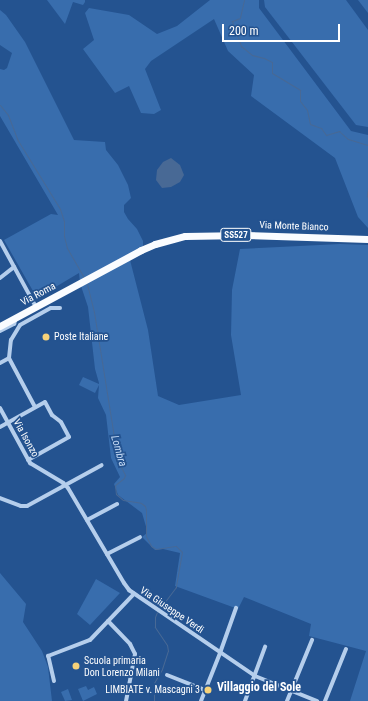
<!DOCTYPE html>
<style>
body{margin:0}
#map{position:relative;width:368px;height:701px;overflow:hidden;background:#245390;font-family:"Roboto Condensed",sans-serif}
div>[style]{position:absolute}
.green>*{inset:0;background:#386dad}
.water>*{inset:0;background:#486995}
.stream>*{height:1px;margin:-0.5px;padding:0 0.5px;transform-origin:0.5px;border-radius:0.5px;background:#486995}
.minor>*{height:4px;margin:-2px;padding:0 2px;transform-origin:2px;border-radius:2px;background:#b5ceec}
.primary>*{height:7px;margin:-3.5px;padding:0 3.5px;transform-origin:3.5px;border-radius:3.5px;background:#fafcff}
.dots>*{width:11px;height:11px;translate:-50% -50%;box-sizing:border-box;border:2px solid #245390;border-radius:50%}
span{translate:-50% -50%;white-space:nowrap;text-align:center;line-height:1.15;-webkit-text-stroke:3.5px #245390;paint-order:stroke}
.shield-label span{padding:1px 3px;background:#245390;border:1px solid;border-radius:3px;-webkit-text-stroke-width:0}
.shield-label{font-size:9px;color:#fff;font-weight:700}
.street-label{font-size:10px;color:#fff}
.poi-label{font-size:10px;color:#fff}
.left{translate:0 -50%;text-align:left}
.right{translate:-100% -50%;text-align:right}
.water-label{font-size:11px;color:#c1d8f3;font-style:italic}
.quarter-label{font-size:12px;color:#fff;font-weight:700}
.scale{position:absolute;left:222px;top:24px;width:118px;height:18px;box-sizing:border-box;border:2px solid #fff;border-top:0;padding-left:5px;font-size:12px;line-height:14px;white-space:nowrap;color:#fff;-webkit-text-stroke:3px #245390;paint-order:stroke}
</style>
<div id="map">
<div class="green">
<i style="clip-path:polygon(47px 0,85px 0,85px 2px,83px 5px,73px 2px,65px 24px)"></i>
<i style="clip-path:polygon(210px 0,259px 0,259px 8px,351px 131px,368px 135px,368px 228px,358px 217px,335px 158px,251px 96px,254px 75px,228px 51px,214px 19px,151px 61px,145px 69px,161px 110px,154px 114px,141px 113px,129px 86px,115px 93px,83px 49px,94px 40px,85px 13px,89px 8px,129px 15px,157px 34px,177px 26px)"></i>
<i style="clip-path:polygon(264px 0,346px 0,368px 30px,368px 127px,356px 125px,265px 7px)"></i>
<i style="clip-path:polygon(358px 0,368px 0,368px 13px)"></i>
<i style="clip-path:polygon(0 10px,6px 15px,25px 42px,74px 140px,105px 142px,106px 150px,118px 165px,128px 185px,131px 198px,124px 205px,124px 212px,128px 219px,137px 229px,143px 241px,143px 246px,137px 250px,138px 256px,130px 260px,148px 330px,158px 396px,179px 405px,241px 395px,231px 335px,232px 290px,240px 249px,340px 244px,368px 245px,368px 701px,350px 701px,366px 651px,309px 636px,311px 624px,244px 597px,238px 609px,175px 586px,180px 553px,163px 549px,155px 550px,142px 537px,147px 533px,147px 530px,142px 513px,118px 495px,114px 484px,120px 477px,111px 458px,106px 415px,98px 398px,99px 385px,95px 393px,79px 385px,83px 377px,99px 384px,99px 383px,95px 369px,88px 307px,80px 283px,79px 273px,37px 298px,4px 240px,51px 214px,58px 215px,0 116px,0 69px,4px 70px,7px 68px,12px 53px,0 45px)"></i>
<i style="clip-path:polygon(0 573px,26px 604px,23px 622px,42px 651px,48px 667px,52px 701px,0 701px)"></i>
<i style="clip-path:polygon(96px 579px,120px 593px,90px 625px,77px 614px)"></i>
<i style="clip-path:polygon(86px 686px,88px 690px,94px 687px,97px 694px,83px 701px,78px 689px)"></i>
<i style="clip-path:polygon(68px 689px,72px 700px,65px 701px,61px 692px)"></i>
</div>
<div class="water">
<i style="clip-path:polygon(171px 158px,180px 165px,184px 175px,180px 182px,171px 187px,162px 188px,156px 180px,157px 170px,163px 162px)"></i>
</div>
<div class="stream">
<i style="left:244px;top:0;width:18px;rotate:103deg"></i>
<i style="left:240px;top:18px;width:9px;rotate:159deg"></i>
<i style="left:232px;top:21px;width:27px;rotate:70deg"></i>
<i style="left:241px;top:46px;width:14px;rotate:39deg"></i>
<i style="left:252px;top:55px;width:12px;rotate:14deg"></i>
<i style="left:264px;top:58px;width:9px;rotate:27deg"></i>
<i style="left:272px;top:62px;width:11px;rotate:90deg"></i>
<i style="left:272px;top:73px;width:33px;rotate:31deg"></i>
<i style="left:300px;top:90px;width:11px;rotate:90deg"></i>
<i style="left:300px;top:101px;width:11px;rotate:52deg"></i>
<i style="left:307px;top:110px;width:14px;rotate:78deg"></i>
<i style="left:310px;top:124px;width:12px;rotate:20deg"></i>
<i style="left:321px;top:128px;width:9px;rotate:54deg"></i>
<i style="left:326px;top:135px;width:14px;rotate:-17deg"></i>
<i style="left:339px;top:131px;width:12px;rotate:42deg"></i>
<i style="left:348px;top:139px;width:21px;rotate:17deg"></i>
<i style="left:0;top:105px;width:13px;rotate:51deg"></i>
<i style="left:8px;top:115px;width:26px;rotate:69deg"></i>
<i style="left:17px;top:139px;width:82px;rotate:58.4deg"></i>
<i style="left:60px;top:209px;width:13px;rotate:72deg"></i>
<i style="left:64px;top:221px;width:15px;rotate:90deg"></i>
<i style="left:64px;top:236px;width:12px;rotate:76deg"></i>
<i style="left:67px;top:248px;width:34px;rotate:60deg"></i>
<i style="left:368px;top:188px;width:8px;rotate:97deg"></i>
<i style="left:367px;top:196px;width:2px;rotate:63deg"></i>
<i style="left:87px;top:284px;width:29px;rotate:76deg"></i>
<i style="left:94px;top:312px;width:140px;rotate:80.9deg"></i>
<i style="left:116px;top:450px;width:11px;rotate:80deg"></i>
<i style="left:118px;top:461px;width:16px;rotate:63deg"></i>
<i style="left:125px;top:475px;width:3px;rotate:108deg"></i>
<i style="left:124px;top:478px;width:11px;rotate:142deg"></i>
<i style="left:115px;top:485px;width:9px;rotate:84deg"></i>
<i style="left:116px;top:494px;width:9px;rotate:41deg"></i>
<i style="left:123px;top:500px;width:18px;rotate:9deg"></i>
<i style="left:141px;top:503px;width:5px;rotate:37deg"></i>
<i style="left:145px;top:506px;width:4px;rotate:76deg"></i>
<i style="left:146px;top:510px;width:26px;rotate:90deg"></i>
<i style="left:146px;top:536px;width:11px;rotate:63deg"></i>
<i style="left:151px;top:546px;width:6px;rotate:31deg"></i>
<i style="left:156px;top:549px;width:20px;rotate:-9deg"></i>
<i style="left:176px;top:546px;width:8px;rotate:45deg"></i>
<i style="left:182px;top:552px;width:36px;rotate:100deg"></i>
<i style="left:176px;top:587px;width:26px;rotate:127deg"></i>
<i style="left:154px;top:701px;width:18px;rotate:-90deg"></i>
<i style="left:154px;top:683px;width:16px;rotate:-60deg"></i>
<i style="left:162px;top:669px;width:19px;rotate:-72deg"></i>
<i style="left:168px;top:651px;width:6px;rotate:-99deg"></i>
<i style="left:167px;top:645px;width:22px;rotate:-124deg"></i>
<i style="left:155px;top:627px;width:10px;rotate:-90deg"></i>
<i style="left:155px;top:617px;width:5px;rotate:-68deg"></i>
</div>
<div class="minor">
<i style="left:0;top:241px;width:75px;rotate:61.4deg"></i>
<i style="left:0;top:278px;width:18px;rotate:-38deg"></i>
<i style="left:0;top:331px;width:16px;rotate:-27deg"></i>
<i style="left:14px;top:324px;width:6px;rotate:-72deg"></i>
<i style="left:0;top:363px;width:10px;rotate:-29deg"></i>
<i style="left:35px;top:407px;width:55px;rotate:-118deg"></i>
<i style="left:9px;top:358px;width:18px;rotate:-84deg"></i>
<i style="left:11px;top:340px;width:17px;rotate:-59deg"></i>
<i style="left:20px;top:325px;width:35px;rotate:-29deg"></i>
<i style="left:51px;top:308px;width:9px"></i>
<i style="left:0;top:408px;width:63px;rotate:61.4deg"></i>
<i style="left:30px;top:463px;width:39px;rotate:31deg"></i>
<i style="left:63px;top:483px;width:7px;rotate:45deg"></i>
<i style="left:68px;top:488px;width:110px;rotate:59.5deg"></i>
<i style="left:124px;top:583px;width:9px;rotate:54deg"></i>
<i style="left:129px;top:590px;width:153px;rotate:34.3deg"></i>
<i style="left:255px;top:676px;width:67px;rotate:22deg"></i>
<i style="left:0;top:427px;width:51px;rotate:-29.1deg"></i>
<i style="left:45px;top:402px;width:15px;rotate:62deg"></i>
<i style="left:52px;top:415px;width:11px;rotate:38deg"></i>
<i style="left:61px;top:422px;width:17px;rotate:62deg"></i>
<i style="left:69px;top:437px;width:47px;rotate:150.7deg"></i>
<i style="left:0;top:498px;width:22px;rotate:21deg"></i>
<i style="left:21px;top:506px;width:6px"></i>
<i style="left:27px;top:506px;width:85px;rotate:-28.7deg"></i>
<i style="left:87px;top:520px;width:34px;rotate:-28deg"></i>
<i style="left:107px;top:554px;width:37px;rotate:-27deg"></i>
<i style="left:108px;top:621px;width:32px;rotate:46deg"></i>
<i style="left:130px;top:644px;width:11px;rotate:63deg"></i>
<i style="left:135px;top:654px;width:48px;rotate:100.8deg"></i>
<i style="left:167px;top:675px;width:41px;rotate:21.5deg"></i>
<i style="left:54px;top:681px;width:26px;rotate:-103deg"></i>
<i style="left:48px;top:656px;width:45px;rotate:-20.9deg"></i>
<i style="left:90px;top:640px;width:64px;rotate:-46.3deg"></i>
<i style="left:201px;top:701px;width:52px;rotate:-68.4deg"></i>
<i style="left:220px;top:653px;width:48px;rotate:-70.4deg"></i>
<i style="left:245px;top:701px;width:58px;rotate:-69.7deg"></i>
<i style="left:287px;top:701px;width:66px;rotate:-67.7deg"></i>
<i style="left:325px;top:701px;width:56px;rotate:-68deg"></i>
</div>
<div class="primary">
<i style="left:0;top:326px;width:160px;rotate:-28.3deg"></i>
<i style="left:141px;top:250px;width:15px;rotate:-23deg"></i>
<i style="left:155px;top:244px;width:31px;rotate:-15deg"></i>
<i style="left:185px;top:236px;width:61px;rotate:-0.9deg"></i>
<i style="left:246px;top:235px;width:122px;rotate:1.9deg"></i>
</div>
<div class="dots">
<i style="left:46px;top:337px;background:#f6d279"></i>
<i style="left:76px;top:666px;background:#f6d279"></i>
<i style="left:208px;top:690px;background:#f6d279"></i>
</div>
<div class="shield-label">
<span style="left:236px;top:235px">SS527</span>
</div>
<div class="street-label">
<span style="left:294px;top:226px;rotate:2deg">Via Monte Bianco</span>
<span style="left:38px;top:294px;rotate:-28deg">Via Roma</span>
<span style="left:26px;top:438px;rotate:61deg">Via Isonzo</span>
<span style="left:172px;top:610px;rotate:34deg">Via Giuseppe Verdi</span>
</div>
<div class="poi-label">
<span class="left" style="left:54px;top:337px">Poste Italiane</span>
<span class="left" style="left:84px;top:666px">Scuola primaria<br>Don Lorenzo Milani</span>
<span class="right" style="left:200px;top:690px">LIMBIATE v. Mascagni 3</span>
</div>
<div class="water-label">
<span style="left:118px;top:451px;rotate:74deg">Lombra</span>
</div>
<div class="quarter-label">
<span style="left:259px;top:688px">Villaggio del Sole</span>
</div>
<div class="scale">200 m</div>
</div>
